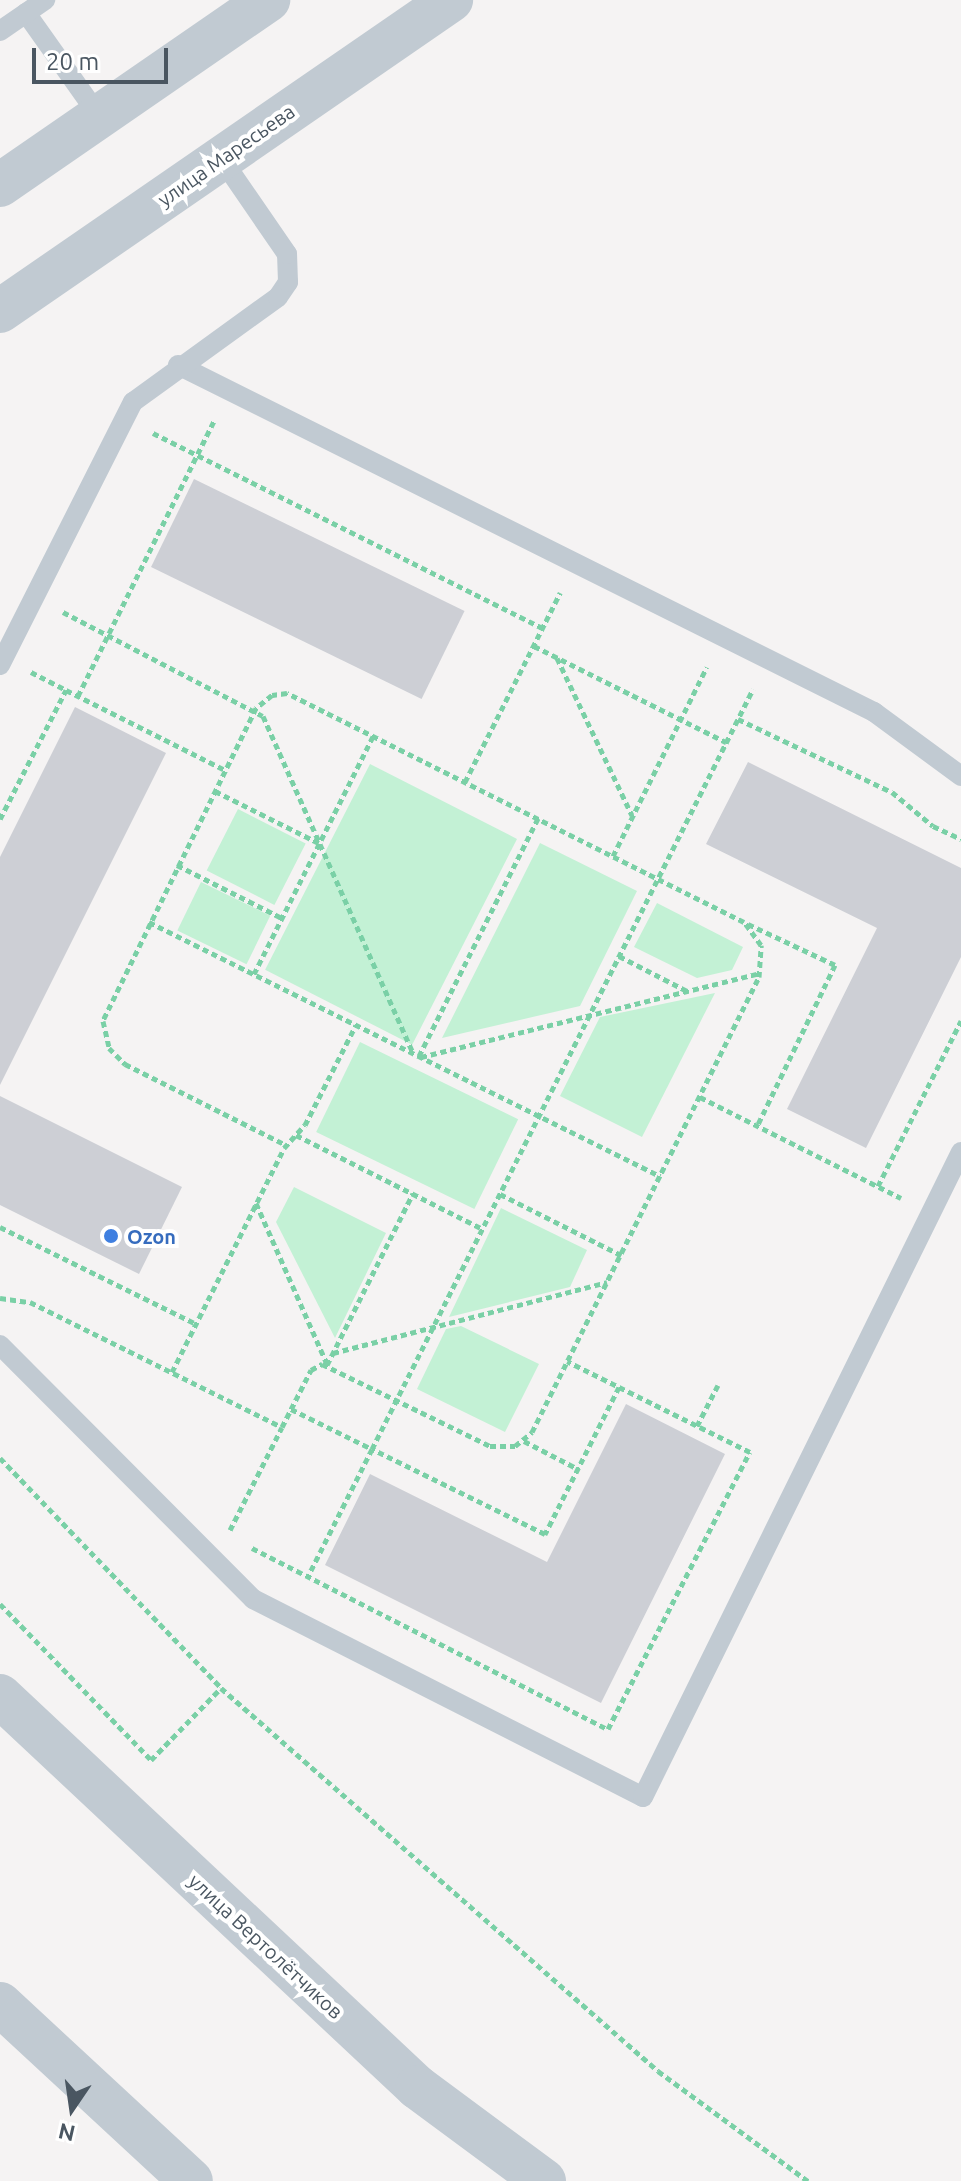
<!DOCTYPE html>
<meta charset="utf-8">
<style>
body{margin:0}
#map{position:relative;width:961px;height:2181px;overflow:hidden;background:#f5f3f3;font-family:Ubuntu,sans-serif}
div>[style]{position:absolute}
.green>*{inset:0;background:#c3f1d5;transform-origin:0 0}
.building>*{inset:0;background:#cdcfd5;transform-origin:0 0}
.path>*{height:5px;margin-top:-2.5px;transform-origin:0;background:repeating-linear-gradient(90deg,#7ad0a6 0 6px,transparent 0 10px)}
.service>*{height:20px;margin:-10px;padding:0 10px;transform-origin:10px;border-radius:10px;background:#c1cad2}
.tertiary>*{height:44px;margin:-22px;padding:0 22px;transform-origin:22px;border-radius:22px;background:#c1cad2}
.dots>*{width:22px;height:22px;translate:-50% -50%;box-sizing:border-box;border:4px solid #fff;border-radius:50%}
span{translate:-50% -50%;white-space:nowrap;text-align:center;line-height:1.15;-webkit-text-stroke:8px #fff;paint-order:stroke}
.street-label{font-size:20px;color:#4a5661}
.shop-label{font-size:20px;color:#366cbe;font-weight:700}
.left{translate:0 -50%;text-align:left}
.north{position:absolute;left:32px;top:2069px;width:80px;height:80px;-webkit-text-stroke:6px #fff;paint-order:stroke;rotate:193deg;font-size:22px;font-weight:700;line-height:32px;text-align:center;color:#4a5661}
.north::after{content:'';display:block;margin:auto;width:28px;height:36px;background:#4a5661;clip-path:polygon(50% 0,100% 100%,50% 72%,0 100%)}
.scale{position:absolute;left:32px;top:48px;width:136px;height:36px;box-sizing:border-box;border:4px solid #4a5661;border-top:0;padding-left:10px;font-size:24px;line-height:28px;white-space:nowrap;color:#4a5661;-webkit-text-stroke:6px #fff;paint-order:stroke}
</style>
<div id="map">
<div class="green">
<i style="left:370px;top:764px;width:165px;height:231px;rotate:27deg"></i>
<i style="left:238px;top:809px;width:76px;height:69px;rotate:27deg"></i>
<i style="clip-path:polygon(540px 843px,637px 891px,580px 1006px,442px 1038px)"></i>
<i style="left:201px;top:882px;width:77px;height:54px;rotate:26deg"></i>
<i style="clip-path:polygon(657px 903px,743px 947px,732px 970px,697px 978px,634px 947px)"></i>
<i style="clip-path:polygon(715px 993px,642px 1137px,560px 1096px,600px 1017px)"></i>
<i style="left:360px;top:1042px;width:176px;height:100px;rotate:26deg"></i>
<i style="clip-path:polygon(294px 1187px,386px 1233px,335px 1338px,276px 1222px)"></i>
<i style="clip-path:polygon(501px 1208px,587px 1250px,570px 1287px,449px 1317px)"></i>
<i style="clip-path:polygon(461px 1326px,539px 1364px,505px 1432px,417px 1389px,446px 1329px)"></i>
</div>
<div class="building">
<i style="left:194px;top:479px;width:301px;height:98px;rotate:26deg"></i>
<i style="clip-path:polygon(75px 707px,166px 753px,0 1085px,0 857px)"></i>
<i style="clip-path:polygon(748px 762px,961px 868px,961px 957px,866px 1148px,787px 1109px,877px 928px,706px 844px)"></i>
<i style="clip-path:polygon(0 1096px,182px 1187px,139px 1274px,0 1205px)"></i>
<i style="clip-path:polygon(626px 1404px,725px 1454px,601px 1703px,325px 1565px,370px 1474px,547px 1562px)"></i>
</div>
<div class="path">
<i style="left:153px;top:433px;width:435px;rotate:26.6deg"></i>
<i style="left:63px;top:612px;width:225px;rotate:27.5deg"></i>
<i style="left:263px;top:716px;width:369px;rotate:66deg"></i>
<i style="left:534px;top:646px;width:215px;rotate:26.6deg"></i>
<i style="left:557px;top:658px;width:174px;rotate:64.5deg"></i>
<i style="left:31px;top:672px;width:39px;rotate:27deg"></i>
<i style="left:78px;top:696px;width:307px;rotate:-63.7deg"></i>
<i style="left:738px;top:719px;width:170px;rotate:25.4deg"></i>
<i style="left:892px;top:792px;width:53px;rotate:39.7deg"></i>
<i style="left:933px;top:826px;width:31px;rotate:25deg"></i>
<i style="left:465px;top:782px;width:212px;rotate:-63.3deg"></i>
<i style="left:215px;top:791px;width:116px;rotate:26.6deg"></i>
<i style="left:0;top:819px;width:145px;rotate:-62.9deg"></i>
<i style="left:66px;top:690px;width:178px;rotate:26.7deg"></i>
<i style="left:613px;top:856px;width:211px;rotate:-63.6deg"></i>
<i style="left:177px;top:865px;width:118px;rotate:26.8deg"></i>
<i style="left:149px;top:922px;width:571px;rotate:26.43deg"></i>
<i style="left:748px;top:924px;width:96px;rotate:25.2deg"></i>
<i style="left:835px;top:965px;width:179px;rotate:115.8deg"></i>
<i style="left:619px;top:956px;width:76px;rotate:27.2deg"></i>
<i style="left:254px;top:974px;width:266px;rotate:-63.4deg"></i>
<i style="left:419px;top:1056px;width:266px;rotate:-63.4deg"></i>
<i style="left:421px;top:1057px;width:349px;rotate:-13.9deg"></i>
<i style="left:700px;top:1097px;width:225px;rotate:26.7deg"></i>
<i style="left:296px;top:1135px;width:209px;rotate:26.7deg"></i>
<i style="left:878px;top:1186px;width:185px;rotate:-63.3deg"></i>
<i style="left:500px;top:1194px;width:136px;rotate:26.8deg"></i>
<i style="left:256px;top:1203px;width:176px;rotate:66.2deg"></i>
<i style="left:0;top:1227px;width:219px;rotate:26.3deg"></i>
<i style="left:0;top:1298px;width:30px;rotate:8deg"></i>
<i style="left:30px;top:1302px;width:281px;rotate:26.4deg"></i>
<i style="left:282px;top:1427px;width:64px;rotate:-63deg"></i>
<i style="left:311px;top:1370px;width:13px;rotate:-29deg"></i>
<i style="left:322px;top:1364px;width:187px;rotate:26deg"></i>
<i style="left:490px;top:1446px;width:25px"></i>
<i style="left:515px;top:1446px;width:22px;rotate:-39deg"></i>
<i style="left:532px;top:1432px;width:508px;rotate:-63.49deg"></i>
<i style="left:759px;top:977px;width:32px;rotate:-86deg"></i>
<i style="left:761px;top:945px;width:29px;rotate:-126deg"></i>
<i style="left:744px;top:922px;width:511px;rotate:-153.38deg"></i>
<i style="left:287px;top:693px;width:15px;rotate:172deg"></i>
<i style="left:272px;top:695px;width:21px;rotate:141deg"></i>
<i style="left:256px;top:708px;width:348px;rotate:116.1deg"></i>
<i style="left:103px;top:1021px;width:28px;rotate:77deg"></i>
<i style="left:109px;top:1048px;width:23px;rotate:45deg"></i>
<i style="left:125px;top:1064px;width:180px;rotate:26.7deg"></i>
<i style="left:333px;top:1353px;width:283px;rotate:-14.5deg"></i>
<i style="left:327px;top:1365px;width:192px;rotate:-63.4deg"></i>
<i style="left:172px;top:1372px;width:250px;rotate:-63.4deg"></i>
<i style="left:284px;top:1148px;width:31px;rotate:-48deg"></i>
<i style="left:305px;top:1125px;width:112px;rotate:-63deg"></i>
<i style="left:619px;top:1387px;width:165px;rotate:116.7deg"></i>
<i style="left:545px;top:1534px;width:193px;rotate:-153.8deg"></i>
<i style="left:372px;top:1449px;width:850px;rotate:-63.37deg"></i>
<i style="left:291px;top:1409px;width:90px;rotate:26.3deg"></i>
<i style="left:372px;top:1449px;width:142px;rotate:116.7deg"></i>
<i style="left:697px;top:1426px;width:46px;rotate:-62.9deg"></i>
<i style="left:524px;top:1441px;width:61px;rotate:27.4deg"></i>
<i style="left:0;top:1458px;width:319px;rotate:46.1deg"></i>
<i style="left:221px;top:1688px;width:581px;rotate:41.23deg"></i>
<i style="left:658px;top:2071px;width:186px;rotate:36.3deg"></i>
<i style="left:230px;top:1530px;width:115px;rotate:-63.2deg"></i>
<i style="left:252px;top:1548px;width:399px;rotate:27deg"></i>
<i style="left:608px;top:1729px;width:311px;rotate:-62.9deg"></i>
<i style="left:750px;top:1452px;width:204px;rotate:-153.6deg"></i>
<i style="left:0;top:1604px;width:217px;rotate:45.9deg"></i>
<i style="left:151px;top:1760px;width:100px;rotate:-45.8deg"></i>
</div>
<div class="service">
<i style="left:26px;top:13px;width:126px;rotate:54.7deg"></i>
<i style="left:0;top:31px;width:55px;rotate:-34.6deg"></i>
<i style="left:178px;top:365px;width:778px;rotate:26.5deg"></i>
<i style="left:874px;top:712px;width:108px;rotate:36.3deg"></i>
<i style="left:0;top:665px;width:295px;rotate:-63.2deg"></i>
<i style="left:133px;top:402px;width:179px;rotate:-35.9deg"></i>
<i style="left:278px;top:297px;width:18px;rotate:-56deg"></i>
<i style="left:288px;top:282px;width:28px;rotate:-92deg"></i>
<i style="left:287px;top:254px;width:116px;rotate:-124.5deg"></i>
<i style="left:0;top:1345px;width:359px;rotate:45.1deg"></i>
<i style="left:253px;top:1599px;width:437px;rotate:26.9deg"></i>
<i style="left:643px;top:1797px;width:719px;rotate:-63.76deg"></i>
</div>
<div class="tertiary">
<i style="left:0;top:185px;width:326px;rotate:-34.6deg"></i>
<i style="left:0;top:311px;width:548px;rotate:-34.59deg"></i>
<i style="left:0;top:1696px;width:572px;rotate:43.16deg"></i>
<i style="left:417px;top:2087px;width:158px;rotate:36.5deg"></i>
<i style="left:0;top:2004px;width:260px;rotate:42.8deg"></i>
</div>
<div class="dots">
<i style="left:111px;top:1236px;background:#3f7fe0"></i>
</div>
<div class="street-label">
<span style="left:226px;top:155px;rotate:-35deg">улица Маресьева</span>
<span style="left:266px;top:1946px;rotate:43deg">улица Вертолётчиков</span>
</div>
<div class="shop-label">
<span class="left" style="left:127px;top:1236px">Ozon</span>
</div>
<div class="north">N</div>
<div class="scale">20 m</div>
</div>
